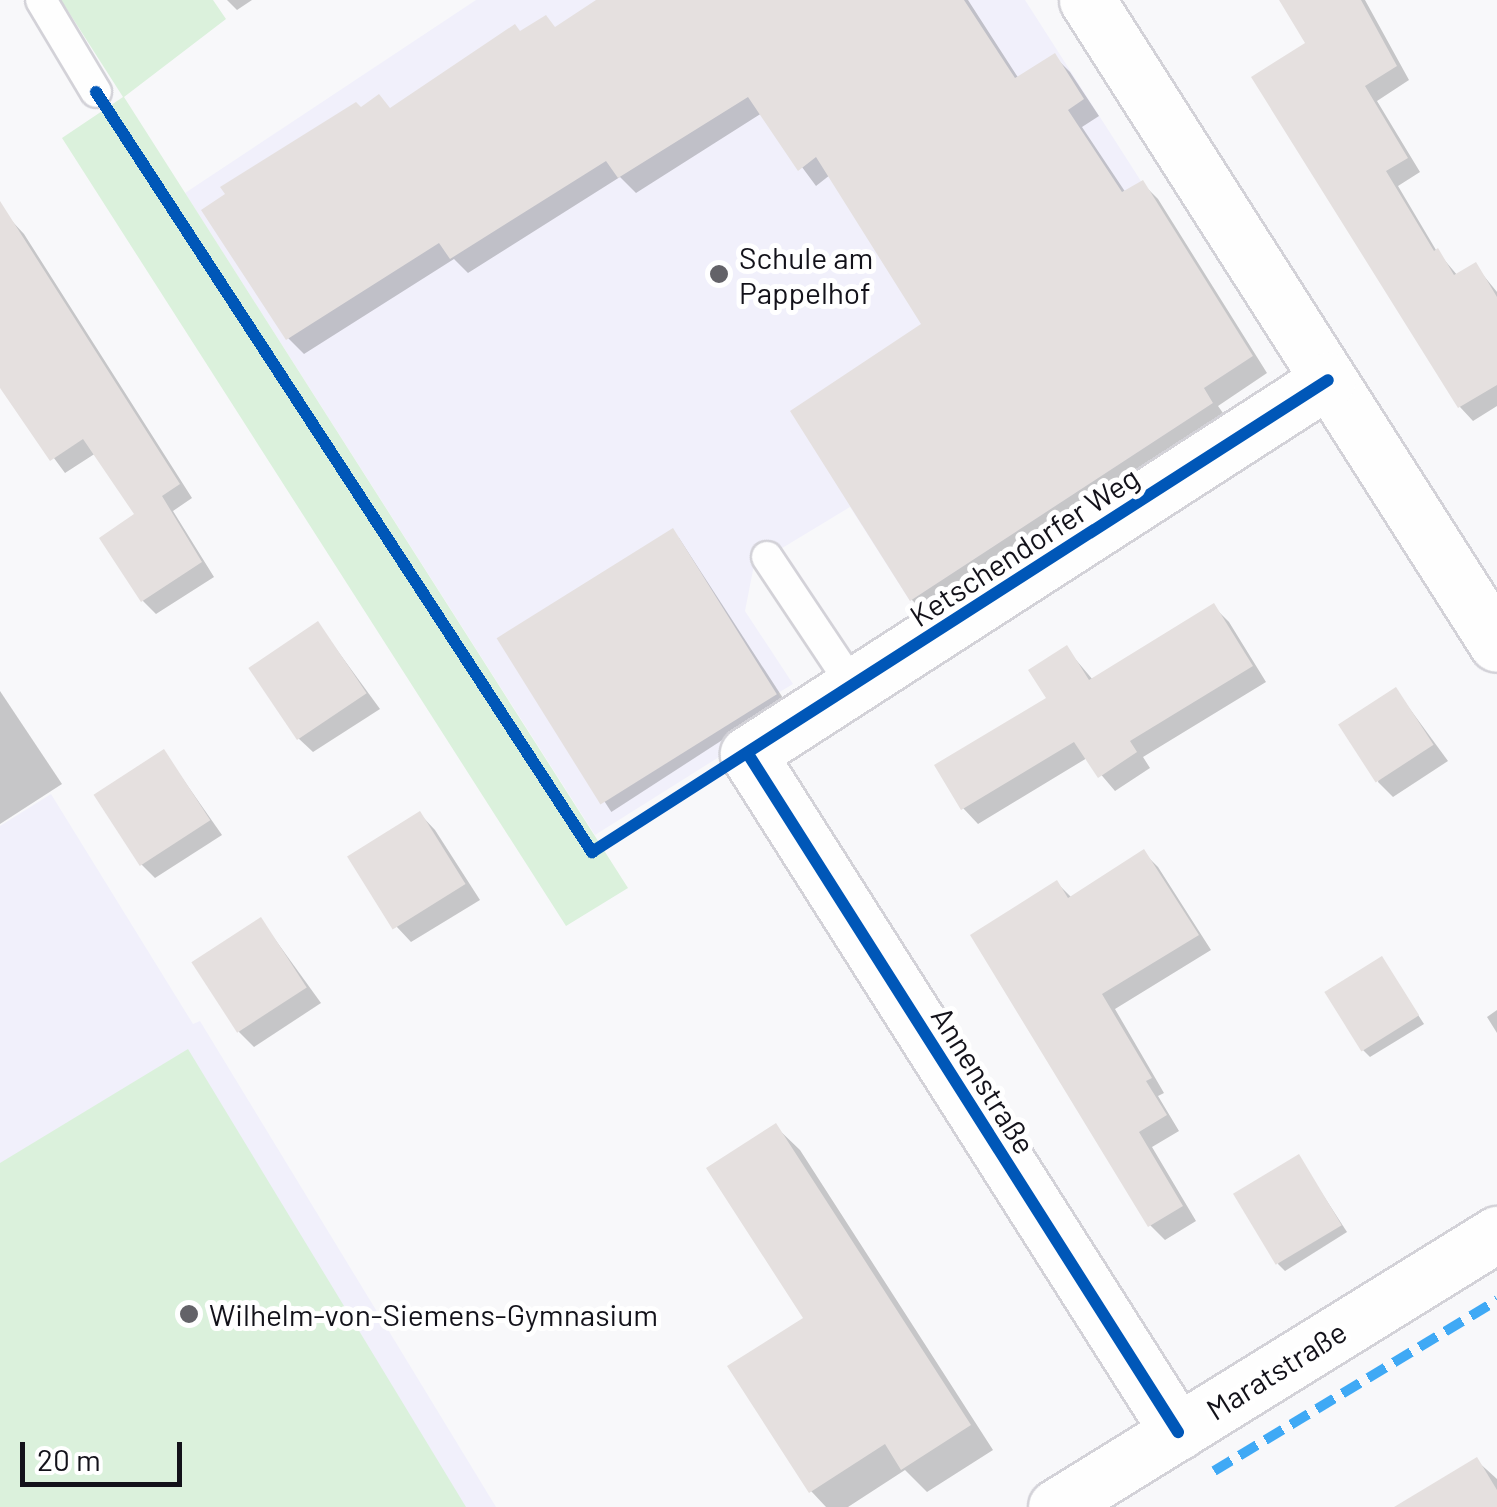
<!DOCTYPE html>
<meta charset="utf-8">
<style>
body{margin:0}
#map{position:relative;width:1497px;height:1507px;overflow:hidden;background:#f8f8fa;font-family:Barlow,sans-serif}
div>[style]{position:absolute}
.built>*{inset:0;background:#f1f0fb}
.green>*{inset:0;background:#dbf1dc}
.shadow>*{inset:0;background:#0003;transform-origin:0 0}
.building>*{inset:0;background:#e5e0df;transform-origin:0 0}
.roads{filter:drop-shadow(2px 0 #d3d2d8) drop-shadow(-2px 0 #d3d2d8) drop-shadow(0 2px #d3d2d8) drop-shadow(0 -2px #d3d2d8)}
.service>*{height:30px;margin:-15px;padding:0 15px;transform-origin:15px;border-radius:15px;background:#fefefe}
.minor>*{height:55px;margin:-27.5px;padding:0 27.5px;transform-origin:27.5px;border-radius:27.5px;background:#fefefe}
.quiet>*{height:10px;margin-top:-5px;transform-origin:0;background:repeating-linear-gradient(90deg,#3fa9f5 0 20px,transparent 0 30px)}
.cycleway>*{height:12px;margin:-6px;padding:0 6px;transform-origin:6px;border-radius:6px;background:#0057b8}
.dots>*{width:28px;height:28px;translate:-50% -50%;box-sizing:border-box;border:5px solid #fff;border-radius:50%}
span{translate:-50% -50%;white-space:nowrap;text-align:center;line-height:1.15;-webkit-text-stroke:10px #fff;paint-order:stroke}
.poi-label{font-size:30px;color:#13121a}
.left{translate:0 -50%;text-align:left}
.street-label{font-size:30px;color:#13121a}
.scale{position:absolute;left:20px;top:1442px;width:162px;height:45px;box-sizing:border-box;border:5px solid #13121a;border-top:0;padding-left:12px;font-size:30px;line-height:35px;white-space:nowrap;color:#13121a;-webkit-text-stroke:8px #fff;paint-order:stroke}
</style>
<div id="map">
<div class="built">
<i style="clip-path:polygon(476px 0,1025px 0,1253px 356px,1204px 388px,1213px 403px,910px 601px,850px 507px,754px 565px,745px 611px,793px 684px,778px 693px,789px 713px,595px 835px,185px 193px)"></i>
<i style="clip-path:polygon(51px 794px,193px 1024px,200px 1021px,496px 1507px,0 1507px,0 826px)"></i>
</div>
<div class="green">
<i style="clip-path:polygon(61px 0,213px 0,226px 19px,124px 97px,628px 888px,566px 926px,62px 138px,123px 97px)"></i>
<i style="clip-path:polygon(188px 1049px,466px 1507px,0 1507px,0 1163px)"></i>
</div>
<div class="shadow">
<i style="clip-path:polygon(227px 0,252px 0,237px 10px)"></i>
<i style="clip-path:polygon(600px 0,968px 0,1019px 79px,1054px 56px,1070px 72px,1099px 116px,1082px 127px,1126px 193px,1142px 183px,1158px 199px,1267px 373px,1218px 406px,1228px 420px,928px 616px,912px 600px,793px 411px,925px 325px,830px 175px,816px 186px,762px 113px,636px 193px,620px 177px,468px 273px,454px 259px,304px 354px,288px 338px,361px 110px,392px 110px,521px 34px,556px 29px)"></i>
<i style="clip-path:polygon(1281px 0,1365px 0,1409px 80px,1377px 101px,1420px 172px,1398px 186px,1436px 250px,1458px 276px,1475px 265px,1497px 292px,1497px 406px,1473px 421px,1460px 407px,1309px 44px)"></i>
<i style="clip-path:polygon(11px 220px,24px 234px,192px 498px,173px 511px,214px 577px,156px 614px,143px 601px,138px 515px,96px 453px,65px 473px,11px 400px,0 330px,0 227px)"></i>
<i style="left:679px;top:538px;width:193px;height:206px;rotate:57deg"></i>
<i style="clip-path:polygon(1213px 606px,1229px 622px,1266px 682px,1143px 757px,1150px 768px,1115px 791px,1087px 758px,978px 824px,963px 808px,1049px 698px,1066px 648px,1093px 680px)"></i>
<i style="clip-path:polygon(318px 624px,380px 709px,313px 752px,297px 737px)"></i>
<i style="clip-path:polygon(1396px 690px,1448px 761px,1393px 797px,1378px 782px)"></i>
<i style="clip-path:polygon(0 691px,62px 784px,0 824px)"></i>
<i style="clip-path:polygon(164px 752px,222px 835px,155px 878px,141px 864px)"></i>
<i style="clip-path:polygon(420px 814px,435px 830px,480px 900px,411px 942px,396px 926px)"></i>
<i style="clip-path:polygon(1143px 852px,1158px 867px,1211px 950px,1115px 1009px,1164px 1093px,1158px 1096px,1179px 1131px,1152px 1147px,1196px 1221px,1165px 1240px,1150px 1225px,1057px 883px,1073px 899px)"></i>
<i style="clip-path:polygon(261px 920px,321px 1003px,254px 1047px,239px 1032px)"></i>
<i style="clip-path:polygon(1382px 959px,1424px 1024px,1370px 1057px,1363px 1050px)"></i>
<i style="clip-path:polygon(1497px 1010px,1497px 1033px,1487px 1017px)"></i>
<i style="clip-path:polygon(775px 1126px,800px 1150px,993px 1450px,927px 1492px,905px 1470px,848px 1507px,826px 1507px,811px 1491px,806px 1318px)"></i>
<i style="clip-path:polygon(1299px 1158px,1347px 1232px,1285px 1271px,1278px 1264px)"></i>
<i style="clip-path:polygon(1476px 1460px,1497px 1479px,1497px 1507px,1453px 1507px)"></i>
</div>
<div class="building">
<i style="clip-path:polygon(596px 0,964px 0,1015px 78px,1055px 53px,1084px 99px,1068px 110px,1122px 192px,1143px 180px,1253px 356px,1204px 388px,1213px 403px,910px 601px,790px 411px,921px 324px,816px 157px,798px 171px,748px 97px,618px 178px,606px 161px,450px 259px,439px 243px,286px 340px,201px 210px,225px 194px,220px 187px,356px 102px,361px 107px,379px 94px,390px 108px,515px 24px,520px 31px,546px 15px,555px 27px)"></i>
<i style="clip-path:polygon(1279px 0,1361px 0,1397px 66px,1365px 86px,1408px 158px,1386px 171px,1434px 251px,1438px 248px,1454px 275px,1476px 262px,1497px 297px,1497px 385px,1458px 408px,1251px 77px,1305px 43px)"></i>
<i style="clip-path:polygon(0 201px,180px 484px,162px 496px,202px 562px,141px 602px,99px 538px,134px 514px,83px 439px,50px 461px,0 388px)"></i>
<i style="left:673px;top:528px;width:196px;height:208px;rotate:58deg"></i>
<i style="clip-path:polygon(1214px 603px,1253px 666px,1130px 741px,1137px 752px,1098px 778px,1074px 742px,961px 810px,934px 765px,1046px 698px,1028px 670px,1067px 645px,1089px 680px)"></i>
<i style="left:318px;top:621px;width:87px;height:84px;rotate:56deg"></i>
<i style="left:1396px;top:687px;width:69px;height:69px;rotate:57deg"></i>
<i style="left:164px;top:749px;width:85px;height:84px;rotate:57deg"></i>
<i style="left:420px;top:811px;width:86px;height:86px;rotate:58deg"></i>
<i style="clip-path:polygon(1144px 849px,1199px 935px,1102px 994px,1152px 1078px,1146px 1081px,1167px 1115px,1139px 1132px,1183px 1206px,1148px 1227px,970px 935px,1057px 880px,1068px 898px)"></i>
<i style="left:261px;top:917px;width:84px;height:83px;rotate:57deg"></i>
<i style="left:1382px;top:956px;width:70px;height:68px;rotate:58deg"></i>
<i style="clip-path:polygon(776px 1123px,971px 1425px,901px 1470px,885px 1444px,809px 1493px,727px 1366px,803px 1318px,706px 1168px)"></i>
<i style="left:1299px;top:1154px;width:83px;height:77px;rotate:59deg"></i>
<i style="clip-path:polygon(1477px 1457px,1497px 1490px,1497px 1507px,1394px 1507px)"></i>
</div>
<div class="roads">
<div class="service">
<i style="left:41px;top:0;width:107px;rotate:59.1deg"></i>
<i style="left:767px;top:557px;width:155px;rotate:56.3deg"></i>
</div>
<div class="minor">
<i style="left:1087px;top:0;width:763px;rotate:57.52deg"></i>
<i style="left:1178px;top:1432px;width:803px;rotate:-122.38deg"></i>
<i style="left:748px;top:754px;width:690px;rotate:-32.82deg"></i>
<i style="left:1056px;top:1507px;width:519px;rotate:-31.76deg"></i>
</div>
</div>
<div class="quiet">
<i style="left:1214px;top:1471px;width:331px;rotate:-31.1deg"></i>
</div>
<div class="cycleway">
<i style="left:96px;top:92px;width:908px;rotate:56.87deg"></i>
<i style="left:592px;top:852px;width:874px;rotate:-32.67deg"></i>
<i style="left:748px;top:754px;width:803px;rotate:57.62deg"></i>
</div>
<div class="dots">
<i style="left:719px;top:274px;background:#636268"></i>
<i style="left:189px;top:1314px;background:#636268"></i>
</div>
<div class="poi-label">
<span class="left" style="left:739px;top:274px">Schule am<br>Pappelhof</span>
<span class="left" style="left:209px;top:1314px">Wilhelm-von-Siemens-Gymnasium</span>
</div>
<div class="street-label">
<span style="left:1024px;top:546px;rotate:-33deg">Ketschendorfer Weg</span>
<span style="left:984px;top:1080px;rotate:58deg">Annenstraße</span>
<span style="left:1276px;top:1370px;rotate:-32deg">Maratstraße</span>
</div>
<div class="scale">20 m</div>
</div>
